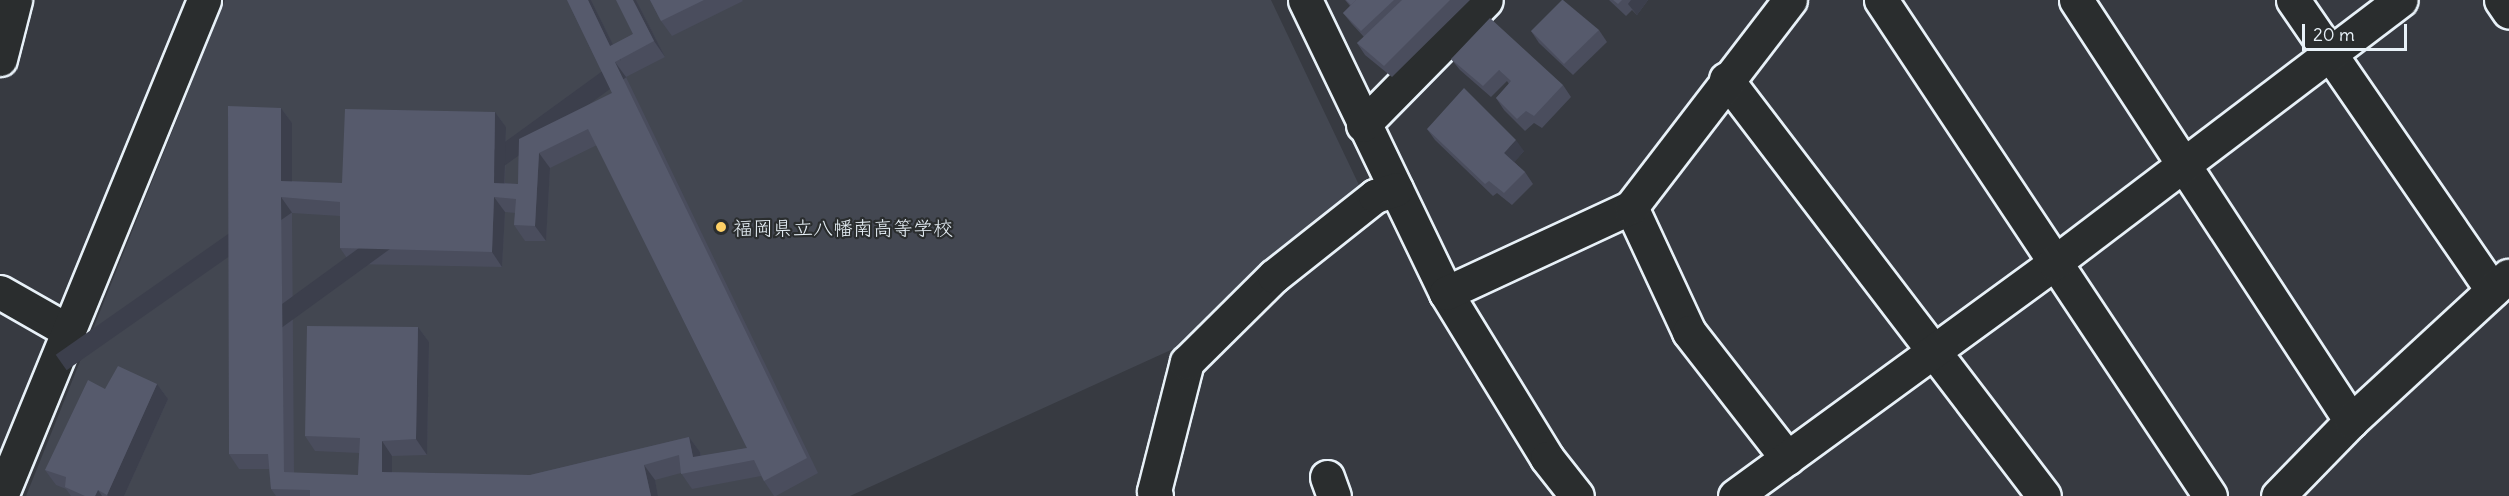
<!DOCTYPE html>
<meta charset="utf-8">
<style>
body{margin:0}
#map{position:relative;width:2509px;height:496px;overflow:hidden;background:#373a41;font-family:Delius,"Klee One",sans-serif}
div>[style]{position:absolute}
.built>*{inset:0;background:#434751}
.roads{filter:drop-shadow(2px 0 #e8f1f8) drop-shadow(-2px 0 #e8f1f8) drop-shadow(0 2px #e8f1f8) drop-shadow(0 -2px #e8f1f8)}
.minor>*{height:33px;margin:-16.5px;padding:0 16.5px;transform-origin:16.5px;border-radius:16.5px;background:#2a2d2e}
.wall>*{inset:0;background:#4a4d5d}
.shaded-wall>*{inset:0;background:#3c3f4c;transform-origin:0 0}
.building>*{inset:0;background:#565a6c}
.dots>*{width:16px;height:16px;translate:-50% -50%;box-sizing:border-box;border:3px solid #2a2d2e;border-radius:50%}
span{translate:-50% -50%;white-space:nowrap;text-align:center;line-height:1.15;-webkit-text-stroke:4.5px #2a2d2e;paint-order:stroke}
.poi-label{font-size:20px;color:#e8f1f8}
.left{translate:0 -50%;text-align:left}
.scale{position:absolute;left:2302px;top:24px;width:105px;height:27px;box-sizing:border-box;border:3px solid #e8f1f8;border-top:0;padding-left:8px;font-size:18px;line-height:21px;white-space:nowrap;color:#e8f1f8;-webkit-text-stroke:4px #2a2d2e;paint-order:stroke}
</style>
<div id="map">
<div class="built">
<i style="clip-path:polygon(225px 0,1271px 0,1359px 185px,1256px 268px,1195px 339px,850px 496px,26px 496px)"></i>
</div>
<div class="roads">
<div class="minor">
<i style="left:1305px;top:0;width:325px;rotate:64.3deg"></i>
<i style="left:1446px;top:293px;width:193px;rotate:58.5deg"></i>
<i style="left:1547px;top:458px;width:48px;rotate:51.7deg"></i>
<i style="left:1881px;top:0;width:595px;rotate:56.44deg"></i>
<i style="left:2076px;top:0;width:503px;rotate:56.85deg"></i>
<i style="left:2293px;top:0;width:352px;rotate:55.5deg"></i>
<i style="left:2501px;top:0;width:14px;rotate:56deg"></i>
<i style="left:0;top:59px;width:61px;rotate:-75.7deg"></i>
<i style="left:1726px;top:79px;width:524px;rotate:52.67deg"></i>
<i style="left:1363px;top:125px;width:175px;rotate:-45.5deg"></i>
<i style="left:1631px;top:207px;width:138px;rotate:65.1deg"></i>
<i style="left:1689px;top:332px;width:160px;rotate:52.1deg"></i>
<i style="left:0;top:292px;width:77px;rotate:29.6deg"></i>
<i style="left:1446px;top:293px;width:204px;rotate:-24.9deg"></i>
<i style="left:1631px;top:207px;width:261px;rotate:-52.5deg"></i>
<i style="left:1327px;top:477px;width:20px;rotate:70deg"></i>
<i style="left:1px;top:496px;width:536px;rotate:-67.74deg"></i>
<i style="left:1156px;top:496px;width:5px;rotate:-112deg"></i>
<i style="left:1154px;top:491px;width:133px;rotate:-75.7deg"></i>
<i style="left:1187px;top:362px;width:122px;rotate:-44.7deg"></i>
<i style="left:1274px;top:276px;width:129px;rotate:-38.4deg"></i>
<i style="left:1375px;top:196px;width:22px;rotate:-18deg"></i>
<i style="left:1735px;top:496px;width:395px;rotate:-36.1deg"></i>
<i style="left:2054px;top:263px;width:435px;rotate:-37.2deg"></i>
<i style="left:2278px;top:496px;width:105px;rotate:-45.8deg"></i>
<i style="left:2351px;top:421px;width:214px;rotate:-42.7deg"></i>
</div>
</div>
<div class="wall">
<i style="clip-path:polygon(evenodd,567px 0,591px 0,613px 45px,633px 34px,636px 0,665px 57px,626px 77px,818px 473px,776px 496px,774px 496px,764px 481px,761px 476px,692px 489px,681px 473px,655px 480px,658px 496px,276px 496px,271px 489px,269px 469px,239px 469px,229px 454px,281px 108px,292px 123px,292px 181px,342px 183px,495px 112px,506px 127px,505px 183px,518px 184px,519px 139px,612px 93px,567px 0,597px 145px,747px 448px,701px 456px,700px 452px,689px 437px,530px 475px,392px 472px,392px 456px,427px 455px,429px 342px,418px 327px,305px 436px,315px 451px,359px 453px,358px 475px,294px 473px,292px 213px,340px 216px,340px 248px,351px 264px,502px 267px,505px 212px,515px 213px,514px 225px,525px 241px,546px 241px,550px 168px,597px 145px)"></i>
<i style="clip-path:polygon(650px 0,742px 0,743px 1px,672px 36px,661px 21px)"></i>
<i style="clip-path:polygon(1345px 0,1470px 0,1392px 77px,1365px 55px,1357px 43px,1364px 37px,1352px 24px,1343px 13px,1350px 6px)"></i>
<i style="clip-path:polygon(1609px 0,1648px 0,1637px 15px,1632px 10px,1626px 16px)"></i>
<i style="clip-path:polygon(1599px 30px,1607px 42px,1573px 75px,1539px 43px,1531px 31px)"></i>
<i style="clip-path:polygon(1451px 59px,1563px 85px,1571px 97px,1542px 128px,1534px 123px,1525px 131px,1504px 110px,1496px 98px,1509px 84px,1507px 81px,1491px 97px,1460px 70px)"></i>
<i style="clip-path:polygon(1427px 129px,1524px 151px,1514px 162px,1525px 172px,1533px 184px,1512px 205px,1497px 193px,1493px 196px,1435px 140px)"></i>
<i style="clip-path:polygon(157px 384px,168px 399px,124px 496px,71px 496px,66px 489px,56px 485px,45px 470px,105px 389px)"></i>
</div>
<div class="shaded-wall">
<i style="clip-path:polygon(588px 0,591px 0,621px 61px,610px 46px)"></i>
<i style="clip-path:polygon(633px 0,636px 0,665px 57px,654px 41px)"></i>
<i style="clip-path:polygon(1631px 0,1648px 0,1637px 15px,1628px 4px)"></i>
<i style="left:615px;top:62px;width:19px;height:440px;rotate:54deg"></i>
<i style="clip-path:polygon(281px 108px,292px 123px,292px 196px,281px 181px)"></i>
<i style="clip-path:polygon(495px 112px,506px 127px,504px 198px,494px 183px)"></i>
<i style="clip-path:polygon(1516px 140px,1524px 151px,1513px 164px,1504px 153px)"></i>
<i style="clip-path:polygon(539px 153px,550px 168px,546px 241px,535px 226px)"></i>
<i style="left:281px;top:197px;width:19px;height:275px;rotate:55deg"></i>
<i style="clip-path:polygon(494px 197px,505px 212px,502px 267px,492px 252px)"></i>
<i style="clip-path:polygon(418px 327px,429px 342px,427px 455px,416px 439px)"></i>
<i style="clip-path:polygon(157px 384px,168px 399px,124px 496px,108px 496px,107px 495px)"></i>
<i style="clip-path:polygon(689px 437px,700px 452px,703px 470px,693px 457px)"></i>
<i style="clip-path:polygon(382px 441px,392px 456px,392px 488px,382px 472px)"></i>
<i style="clip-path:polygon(644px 465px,655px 480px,658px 496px,651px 496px)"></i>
<i style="clip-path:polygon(98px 490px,102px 496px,95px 496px)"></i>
</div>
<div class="building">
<i style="clip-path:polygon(evenodd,567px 0,588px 0,610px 46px,633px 34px,616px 0,633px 0,654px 41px,615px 62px,807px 458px,764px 481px,754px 460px,681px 474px,679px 455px,644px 465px,651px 496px,310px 496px,310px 490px,271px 489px,268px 454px,229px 454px,228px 106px,281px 108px,281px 181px,342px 183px,345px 109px,495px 112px,494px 183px,518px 184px,519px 139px,612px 93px,567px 0,588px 129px,747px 448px,693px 457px,689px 437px,530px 475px,382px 472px,382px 441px,416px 439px,418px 327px,307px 326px,305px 436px,360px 438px,358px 475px,284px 472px,281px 197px,340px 202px,340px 248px,492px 252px,494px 197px,516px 199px,514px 225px,535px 226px,539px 153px,588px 129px)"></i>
<i style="clip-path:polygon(650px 0,704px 0,661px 21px)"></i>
<i style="clip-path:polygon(1346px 0,1356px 0,1351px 5px)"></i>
<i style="clip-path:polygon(1356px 0,1394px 0,1361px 31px,1343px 13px)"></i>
<i style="clip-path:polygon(1402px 0,1450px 0,1384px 66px,1357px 43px)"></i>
<i style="clip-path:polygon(1562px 0,1563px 0,1599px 30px,1564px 64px,1531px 31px)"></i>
<i style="clip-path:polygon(1613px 0,1622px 0,1618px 4px)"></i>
<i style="clip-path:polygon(1490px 18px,1563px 85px,1534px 116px,1526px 111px,1517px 119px,1496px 98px,1511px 81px,1499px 70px,1483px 86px,1451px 59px)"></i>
<i style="clip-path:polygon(1464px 88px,1516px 140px,1504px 153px,1525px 172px,1504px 193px,1489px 181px,1485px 184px,1427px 129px)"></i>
<i style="clip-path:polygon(118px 366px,157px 384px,107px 495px,98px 490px,95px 496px,85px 496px,65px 487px,66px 477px,45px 470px,88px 380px,105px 389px)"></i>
</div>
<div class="dots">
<i style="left:721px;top:227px;background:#ffd166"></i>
</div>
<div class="poi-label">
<span class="left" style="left:733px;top:227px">福岡県立八幡南高等学校</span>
</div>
<div class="scale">20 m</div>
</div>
